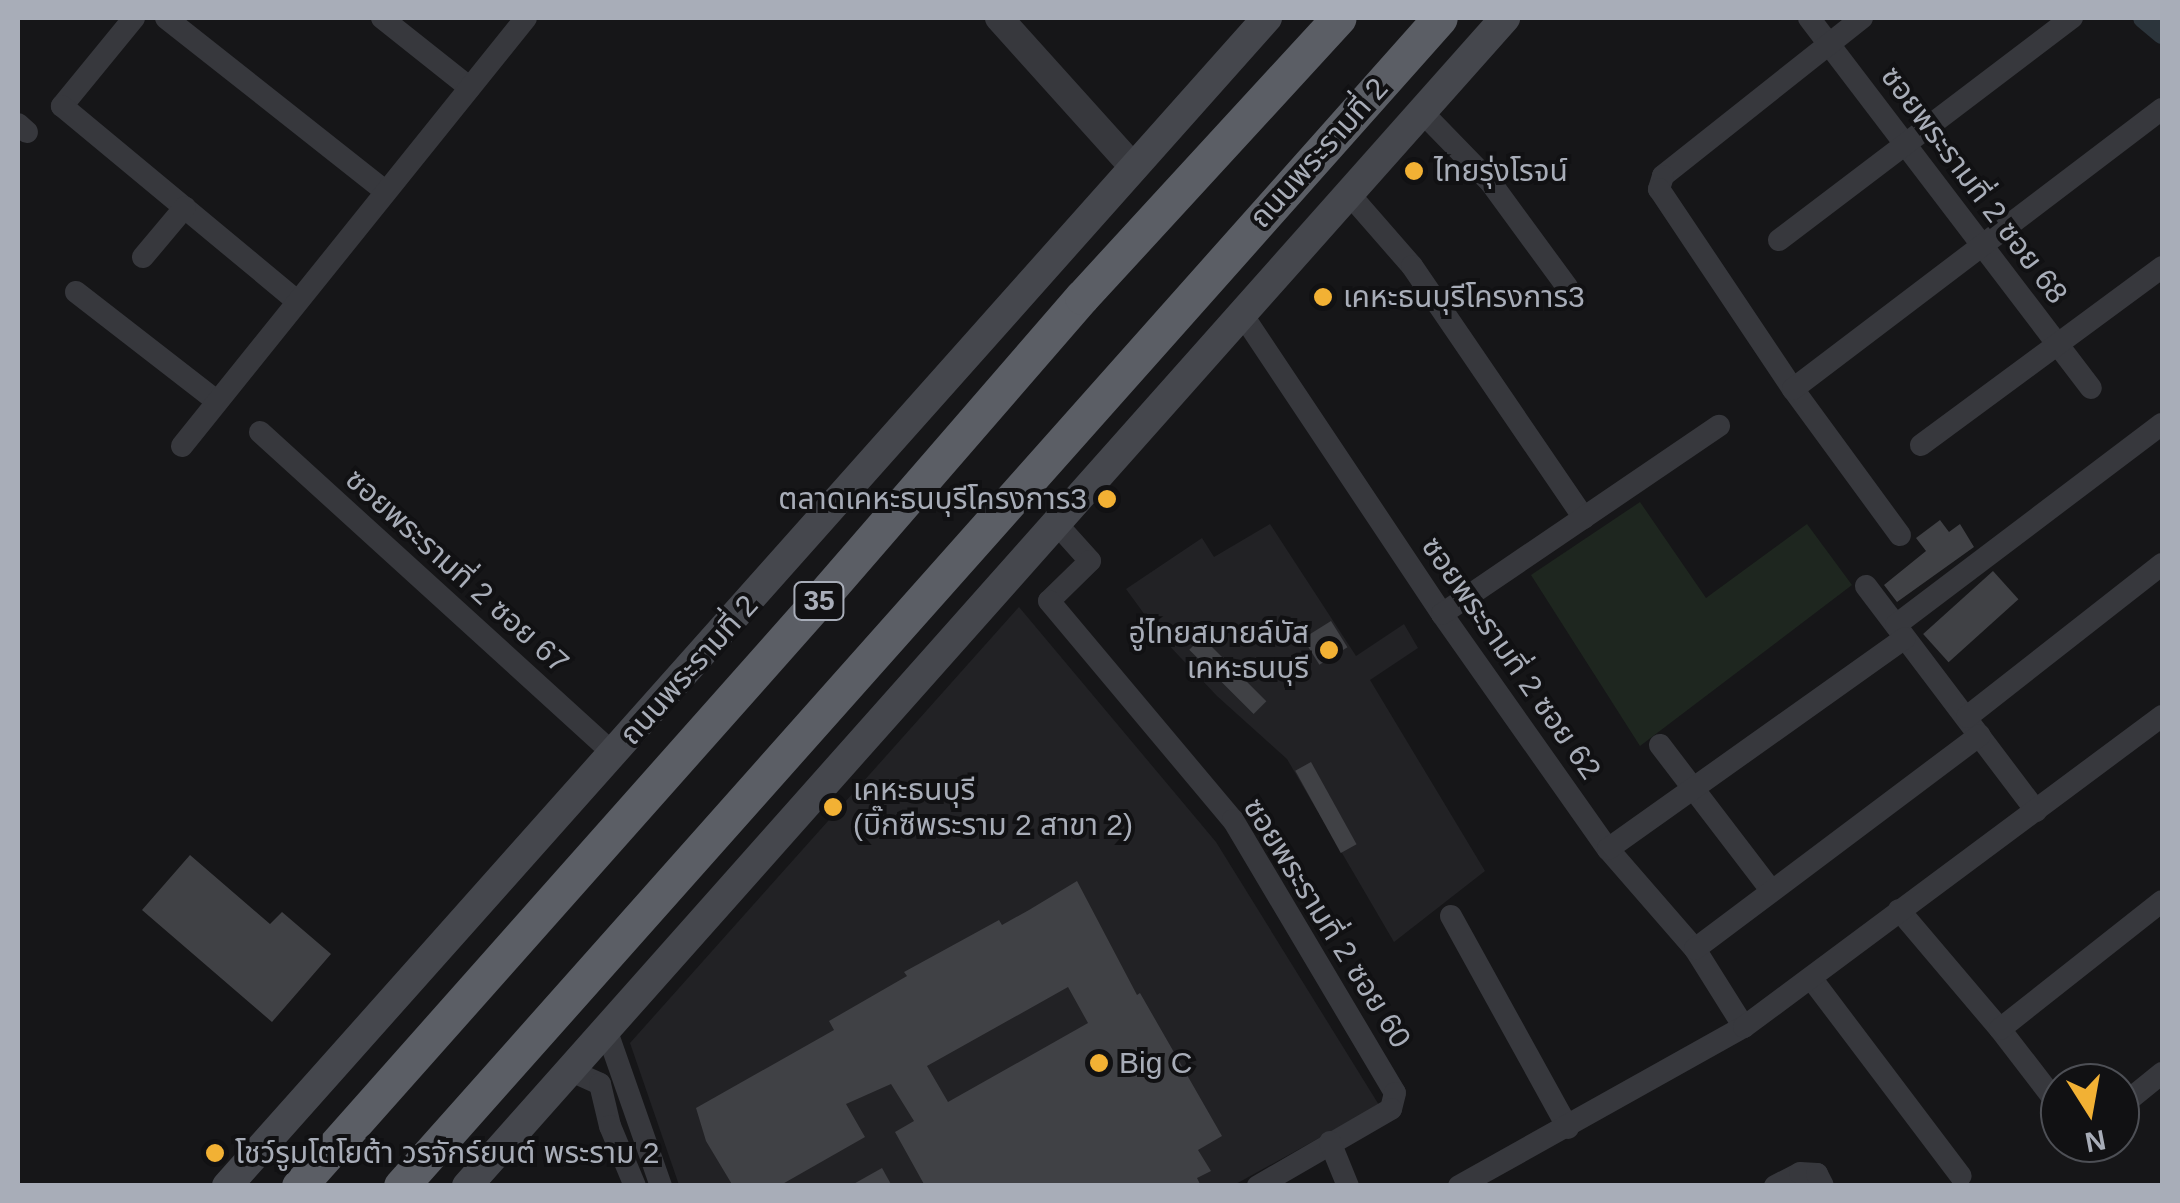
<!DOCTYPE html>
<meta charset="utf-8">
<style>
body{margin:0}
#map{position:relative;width:2180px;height:1203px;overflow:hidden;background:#161618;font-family:Helvetica,"Noto Sans Thai",sans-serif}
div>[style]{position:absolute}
.built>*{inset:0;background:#222225}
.green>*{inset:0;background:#1e261f}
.canal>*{height:20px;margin:-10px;padding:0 10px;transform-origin:10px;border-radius:10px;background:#2c353c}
.building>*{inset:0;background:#404145;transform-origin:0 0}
.minor>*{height:22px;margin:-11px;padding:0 11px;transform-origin:11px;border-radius:11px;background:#37383d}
.tertiary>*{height:28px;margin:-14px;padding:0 14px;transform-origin:14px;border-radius:14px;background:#37383d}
.secondary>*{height:30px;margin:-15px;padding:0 15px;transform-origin:15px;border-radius:15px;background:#45474d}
.trunk>*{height:35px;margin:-17.5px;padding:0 17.5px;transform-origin:17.5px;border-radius:17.5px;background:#5b5e65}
.dots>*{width:28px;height:28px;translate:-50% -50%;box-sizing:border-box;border:5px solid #111113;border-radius:50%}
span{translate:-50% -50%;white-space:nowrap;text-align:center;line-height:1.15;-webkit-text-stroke:8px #111113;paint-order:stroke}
.shield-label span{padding:2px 8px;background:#111113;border:2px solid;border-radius:8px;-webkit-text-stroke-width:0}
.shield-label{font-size:28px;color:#a8adb8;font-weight:700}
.street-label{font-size:30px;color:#a8adb8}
.poi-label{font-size:30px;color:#a8adb8}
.left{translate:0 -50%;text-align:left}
.right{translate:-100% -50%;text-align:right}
.frame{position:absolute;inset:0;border:20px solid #a8adb8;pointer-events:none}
.north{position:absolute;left:2040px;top:1063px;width:100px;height:100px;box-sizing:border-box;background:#111113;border:2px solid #4d4f55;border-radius:50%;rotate:169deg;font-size:28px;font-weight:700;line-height:40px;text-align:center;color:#a8adb8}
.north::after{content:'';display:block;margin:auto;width:35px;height:45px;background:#f2b134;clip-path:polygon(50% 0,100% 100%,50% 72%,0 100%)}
</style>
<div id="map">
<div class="built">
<i style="clip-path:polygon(1270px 524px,1356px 656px,1404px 624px,1418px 648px,1370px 680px,1485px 871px,1394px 942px,1287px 759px,1217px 696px,1161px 637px,1126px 589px,1202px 538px,1214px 557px)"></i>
<i style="clip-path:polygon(1019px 607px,1216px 842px,1379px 1105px,1234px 1185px,679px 1185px,630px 1043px)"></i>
</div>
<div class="green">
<i style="clip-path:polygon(1640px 502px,1706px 598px,1807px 524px,1852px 585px,1640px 746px,1531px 575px)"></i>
</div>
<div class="canal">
<i style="left:2143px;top:18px;width:25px;rotate:40deg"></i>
</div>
<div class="building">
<i style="clip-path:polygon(1940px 520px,1949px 532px,1960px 524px,1974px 547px,1897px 602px,1884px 585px,1926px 551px,1916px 538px)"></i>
<i style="left:1993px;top:571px;width:38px;height:94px;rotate:48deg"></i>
<i style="left:1331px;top:621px;width:31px;height:33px;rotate:58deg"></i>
<i style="left:1202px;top:637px;width:91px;height:18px;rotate:45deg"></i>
<i style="left:1311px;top:762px;width:94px;height:18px;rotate:61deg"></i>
<i style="clip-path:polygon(190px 855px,270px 924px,282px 912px,331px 954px,272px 1022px,142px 910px)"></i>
<i style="clip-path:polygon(evenodd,1077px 881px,1137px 995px,1140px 993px,1222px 1136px,1198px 1150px,1211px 1171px,1197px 1178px,1201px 1186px,925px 1186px,895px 1132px,914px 1121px,891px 1084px,846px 1104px,865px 1137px,779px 1186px,733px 1186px,706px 1141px,696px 1108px,834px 1030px,829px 1021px,907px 976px,904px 972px,999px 920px,1002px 925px,1029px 910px,1077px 881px,1068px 987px,1088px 1023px,948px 1102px,927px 1066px,1068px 987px)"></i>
<i style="clip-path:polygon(882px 1168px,892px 1186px,850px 1186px)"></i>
</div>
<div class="minor">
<i style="left:134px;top:18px;width:114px;rotate:129.3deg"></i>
<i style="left:62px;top:106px;width:304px;rotate:39.7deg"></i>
<i style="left:166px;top:18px;width:280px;rotate:38.3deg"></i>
<i style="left:382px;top:18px;width:112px;rotate:38.5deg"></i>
<i style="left:1809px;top:18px;width:465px;rotate:52.7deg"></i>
<i style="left:1862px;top:18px;width:254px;rotate:141.6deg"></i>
<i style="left:1663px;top:176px;width:14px;rotate:107deg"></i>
<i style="left:1659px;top:189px;width:241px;rotate:56.2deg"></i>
<i style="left:1793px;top:389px;width:181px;rotate:53.8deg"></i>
<i style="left:1421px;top:111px;width:100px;rotate:45.8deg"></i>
<i style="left:1491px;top:183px;width:129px;rotate:53.8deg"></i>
<i style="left:18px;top:124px;width:12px;rotate:42deg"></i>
<i style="left:1350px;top:195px;width:94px;rotate:48.9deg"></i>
<i style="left:1412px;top:266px;width:305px;rotate:55.7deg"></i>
<i style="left:1779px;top:240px;width:368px;rotate:-37.2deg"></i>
<i style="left:143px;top:257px;width:65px;rotate:-50deg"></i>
<i style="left:76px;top:292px;width:176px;rotate:37.8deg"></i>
<i style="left:1242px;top:314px;width:361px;rotate:56.3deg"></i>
<i style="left:1442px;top:614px;width:288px;rotate:54.8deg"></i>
<i style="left:1608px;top:849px;width:133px;rotate:49deg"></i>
<i style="left:1695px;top:949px;width:92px;rotate:57.9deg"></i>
<i style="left:1793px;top:389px;width:463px;rotate:-37.2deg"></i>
<i style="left:260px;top:432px;width:479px;rotate:42.3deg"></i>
<i style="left:1921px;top:445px;width:300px;rotate:-36.4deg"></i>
<i style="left:182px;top:446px;width:549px;rotate:-51.21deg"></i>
<i style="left:1055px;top:522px;width:52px;rotate:48.1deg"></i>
<i style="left:1090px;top:561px;width:57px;rotate:135.7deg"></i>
<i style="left:1049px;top:601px;width:286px;rotate:50deg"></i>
<i style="left:1233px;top:820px;width:317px;rotate:59.3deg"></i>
<i style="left:1395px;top:1093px;width:16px;rotate:104deg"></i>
<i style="left:1391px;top:1109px;width:154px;rotate:149.9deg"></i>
<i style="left:1866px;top:586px;width:282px;rotate:52.9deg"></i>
<i style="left:1442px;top:614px;width:335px;rotate:-34.2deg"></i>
<i style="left:1896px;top:625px;width:333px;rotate:-37.1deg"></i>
<i style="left:1967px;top:717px;width:248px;rotate:-38.1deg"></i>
<i style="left:1660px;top:745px;width:183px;rotate:52.6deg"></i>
<i style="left:1608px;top:849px;width:364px;rotate:-35.4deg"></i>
<i style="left:1899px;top:910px;width:156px;rotate:49.7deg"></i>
<i style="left:1451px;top:916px;width:242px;rotate:61.1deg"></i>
<i style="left:1695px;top:949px;width:356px;rotate:-36.9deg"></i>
<i style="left:1811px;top:978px;width:248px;rotate:52.9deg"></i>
<i style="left:606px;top:1029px;width:166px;rotate:70.7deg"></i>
<i style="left:569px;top:1070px;width:34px;rotate:24deg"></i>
<i style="left:600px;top:1084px;width:43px;rotate:76.6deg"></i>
<i style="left:610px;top:1126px;width:65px;rotate:67.4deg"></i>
<i style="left:2060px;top:1107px;width:98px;rotate:-127.6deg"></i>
<i style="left:2000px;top:1029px;width:206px;rotate:-38.3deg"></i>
<i style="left:2120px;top:1107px;width:54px;rotate:-39deg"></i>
<i style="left:1330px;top:1142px;width:48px;rotate:67.8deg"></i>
<i style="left:1459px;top:1186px;width:326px;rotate:-29.2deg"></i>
<i style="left:1744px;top:1027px;width:521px;rotate:-36.65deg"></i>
<i style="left:1775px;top:1186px;width:28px;rotate:-27deg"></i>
<i style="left:1800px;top:1173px;width:17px;rotate:3deg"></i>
<i style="left:1817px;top:1174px;width:13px;rotate:63deg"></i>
</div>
<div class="tertiary">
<i style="left:999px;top:18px;width:202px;rotate:48deg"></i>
</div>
<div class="secondary">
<i style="left:227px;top:1186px;width:1564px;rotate:-48.32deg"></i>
<i style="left:467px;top:1186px;width:1563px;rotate:-48.37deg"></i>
</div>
<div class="trunk">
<i style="left:299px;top:1186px;width:786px;rotate:-48.4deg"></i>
<i style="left:821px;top:598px;width:398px;rotate:-49.1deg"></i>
<i style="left:1082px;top:297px;width:379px;rotate:-47.4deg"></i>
<i style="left:401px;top:1186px;width:1563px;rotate:-48.35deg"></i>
</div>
<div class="dots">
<i style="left:1414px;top:171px;background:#f2b134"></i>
<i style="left:1323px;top:297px;background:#f2b134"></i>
<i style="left:1107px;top:499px;background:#f2b134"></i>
<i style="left:1329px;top:650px;background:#f2b134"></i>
<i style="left:833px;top:807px;background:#f2b134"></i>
<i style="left:1099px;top:1063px;background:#f2b134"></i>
<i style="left:215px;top:1153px;background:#f2b134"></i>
</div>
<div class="shield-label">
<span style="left:819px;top:601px">35</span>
</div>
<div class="street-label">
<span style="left:1319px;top:153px;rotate:-48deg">ถนนพระรามที่ 2</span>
<span style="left:1974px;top:185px;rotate:53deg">ซอยพระรามที่ 2 ซอย 68</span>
<span style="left:457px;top:571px;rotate:42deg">ซอยพระรามที่ 2 ซอย 67</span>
<span style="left:1511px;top:658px;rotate:55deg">ซอยพระรามที่ 2 ซอย 62</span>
<span style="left:689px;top:670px;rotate:-48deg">ถนนพระรามที่ 2</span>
<span style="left:1327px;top:923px;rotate:58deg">ซอยพระรามที่ 2 ซอย 60</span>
</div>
<div class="poi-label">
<span class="left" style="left:1434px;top:171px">ไทยรุ่งโรจน์</span>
<span class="left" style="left:1343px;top:297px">เคหะธนบุรีโครงการ3</span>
<span class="right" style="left:1087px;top:499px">ตลาดเคหะธนบุรีโครงการ3</span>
<span class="right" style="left:1309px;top:650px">อู่ไทยสมายล์บัส<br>เคหะธนบุรี</span>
<span class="left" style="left:853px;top:807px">เคหะธนบุรี<br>(บิ๊กซีพระราม 2 สาขา 2)</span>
<span class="left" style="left:1119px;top:1063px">Big C</span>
<span class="left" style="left:235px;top:1153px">โชว์รูมโตโยต้า วรจักร์ยนต์ พระราม 2</span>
</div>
<div class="frame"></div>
<div class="north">N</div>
</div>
